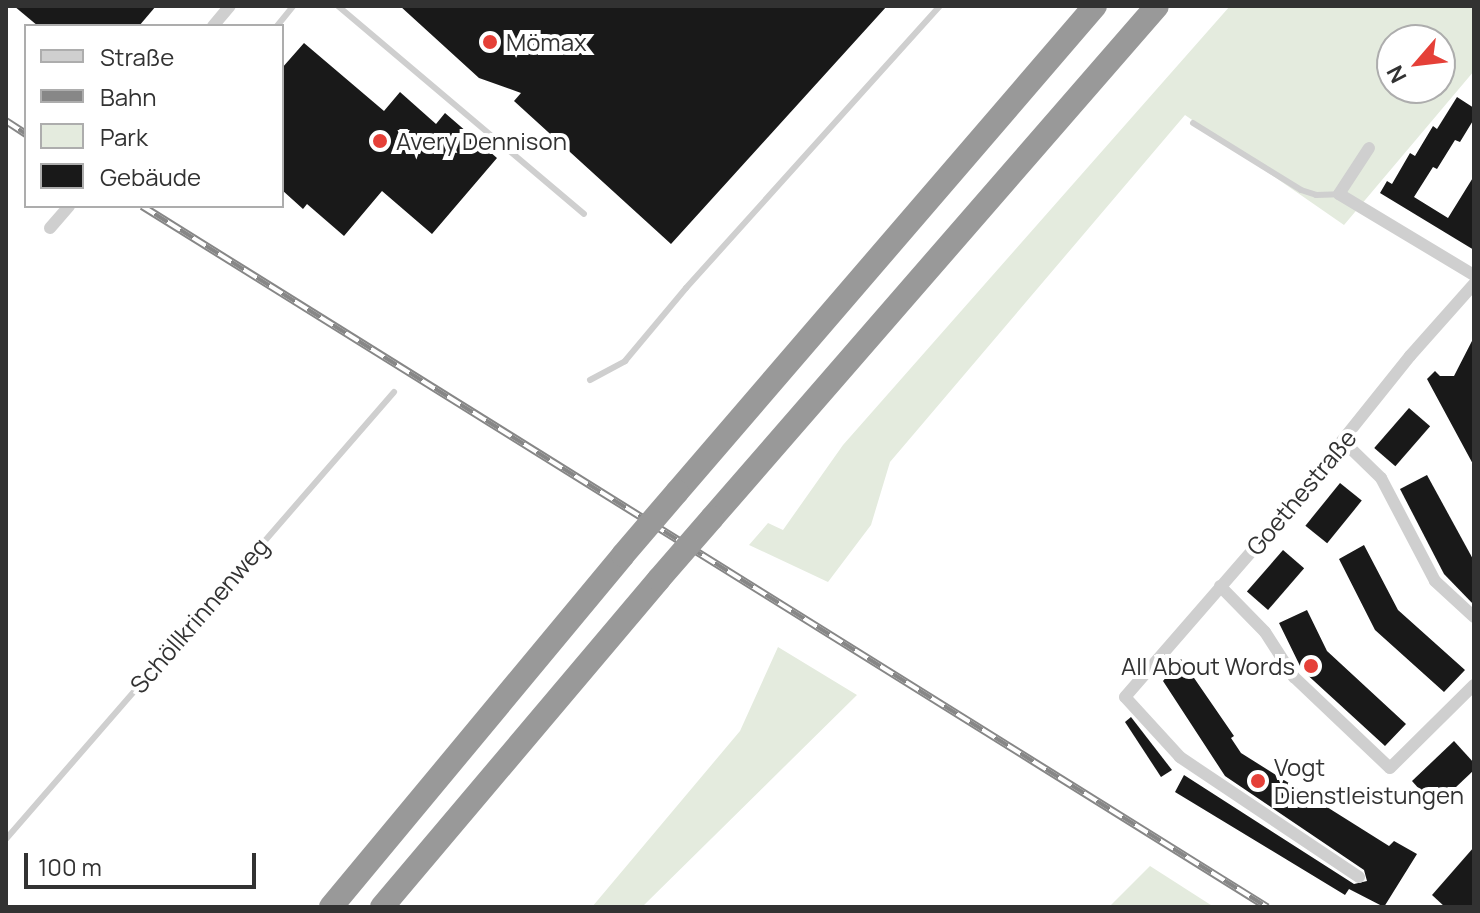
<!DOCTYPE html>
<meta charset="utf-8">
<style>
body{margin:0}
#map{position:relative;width:1480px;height:913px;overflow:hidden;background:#fff;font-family:Manrope,sans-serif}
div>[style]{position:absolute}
.green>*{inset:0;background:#e4ebde}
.building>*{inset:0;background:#191919;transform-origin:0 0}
.lane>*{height:6px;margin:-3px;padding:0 3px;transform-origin:3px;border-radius:3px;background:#cfcfcf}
.street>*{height:12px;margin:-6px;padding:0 6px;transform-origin:6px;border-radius:6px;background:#cfcfcf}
.highway>*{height:24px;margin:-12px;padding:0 12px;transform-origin:12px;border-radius:12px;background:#999}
.rail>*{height:8px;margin-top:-4px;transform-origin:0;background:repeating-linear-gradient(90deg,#fff 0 15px,#878787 0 30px);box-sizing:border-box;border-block:2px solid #878787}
.highway-bridge>*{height:24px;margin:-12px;padding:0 12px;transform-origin:12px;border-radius:12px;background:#999}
.dots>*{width:22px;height:22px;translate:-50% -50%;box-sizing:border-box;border:4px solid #fff;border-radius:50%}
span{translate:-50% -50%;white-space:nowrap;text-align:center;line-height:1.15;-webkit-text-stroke:8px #fff;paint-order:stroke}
.poi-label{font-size:24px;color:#323232}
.left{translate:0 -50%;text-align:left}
.right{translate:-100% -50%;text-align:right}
.street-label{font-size:24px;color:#323232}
.frame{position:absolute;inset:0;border:8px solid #323232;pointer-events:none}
.legend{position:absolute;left:24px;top:24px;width:260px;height:184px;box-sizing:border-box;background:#fff;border:2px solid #adadad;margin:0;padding:10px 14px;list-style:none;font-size:24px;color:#323232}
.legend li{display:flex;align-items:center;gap:16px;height:40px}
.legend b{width:40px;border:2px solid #adadad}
.north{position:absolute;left:1376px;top:24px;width:80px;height:80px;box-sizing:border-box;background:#fff;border:2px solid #adadad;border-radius:50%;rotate:242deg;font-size:22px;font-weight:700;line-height:32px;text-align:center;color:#323232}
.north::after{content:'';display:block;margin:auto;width:28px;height:36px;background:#e54038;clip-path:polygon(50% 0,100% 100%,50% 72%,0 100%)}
.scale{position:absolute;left:24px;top:853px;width:232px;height:36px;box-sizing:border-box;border:4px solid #323232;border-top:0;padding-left:10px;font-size:24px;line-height:28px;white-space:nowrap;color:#323232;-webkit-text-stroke:6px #fff;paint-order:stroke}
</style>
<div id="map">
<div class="green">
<i style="clip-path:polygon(evenodd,1230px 6px,1474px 6px,1474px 71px,1344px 225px,1185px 115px,890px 462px,871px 525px,828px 582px,749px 545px,768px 523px,783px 530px,843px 445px,1230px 6px,1392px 40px,1440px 40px,1440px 88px,1392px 88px,1392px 40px)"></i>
<i style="clip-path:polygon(778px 647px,857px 695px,642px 907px,592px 907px,740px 731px)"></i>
<i style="clip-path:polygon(1150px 866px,1214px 907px,1109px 907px)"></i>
</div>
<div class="building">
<i style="clip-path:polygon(14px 6px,156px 6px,139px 26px,38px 26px)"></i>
<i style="clip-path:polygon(400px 6px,887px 6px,671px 244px,514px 101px,521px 93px,479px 78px)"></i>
<i style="clip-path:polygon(304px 43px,384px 111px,400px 92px,436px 124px,445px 113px,497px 158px,432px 234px,382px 191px,344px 236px,307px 204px,303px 209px,282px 190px,282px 68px)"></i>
<i style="clip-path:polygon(1457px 97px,1474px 108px,1474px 119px,1460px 142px,1455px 140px,1437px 169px,1433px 167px,1414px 197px,1448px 218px,1474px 176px,1474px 250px,1380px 193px,1387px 181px,1392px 184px,1410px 153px,1415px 156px,1433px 126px,1437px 129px)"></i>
<i style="clip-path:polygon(1474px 337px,1474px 466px,1427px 379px,1435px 371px,1440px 376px,1454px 376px)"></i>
<i style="left:1409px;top:408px;width:28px;height:53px;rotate:41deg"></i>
<i style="clip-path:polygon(1427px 475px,1474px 561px,1474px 605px,1444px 574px,1400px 489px)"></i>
<i style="left:1340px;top:483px;width:28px;height:55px;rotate:39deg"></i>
<i style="clip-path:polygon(1364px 545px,1398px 610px,1465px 670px,1444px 692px,1375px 630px,1339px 559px)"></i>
<i style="left:1283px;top:550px;width:28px;height:55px;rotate:41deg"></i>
<i style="clip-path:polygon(1307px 610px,1327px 651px,1406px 724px,1385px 746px,1302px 670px,1279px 623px)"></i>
<i style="clip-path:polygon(1181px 659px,1234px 736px,1231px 738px,1241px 753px,1389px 846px,1394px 841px,1417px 854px,1384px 907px,1349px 889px,1345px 895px,1175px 792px,1184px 775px,1354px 884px,1367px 881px,1364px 870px,1225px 776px,1163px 681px)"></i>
<i style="clip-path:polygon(1131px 717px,1172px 770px,1161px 777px,1125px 722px)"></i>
<i style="clip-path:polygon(1454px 741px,1474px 763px,1474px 770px,1435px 807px,1412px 781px)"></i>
<i style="clip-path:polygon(1474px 847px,1474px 907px,1445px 907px,1432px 895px)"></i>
</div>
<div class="lane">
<i style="left:338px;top:6px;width:322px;rotate:40.2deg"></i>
<i style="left:277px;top:26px;width:26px;rotate:-51deg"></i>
<i style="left:1193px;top:123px;width:127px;rotate:31.8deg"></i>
<i style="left:1301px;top:190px;width:16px;rotate:18deg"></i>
<i style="left:1316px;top:195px;width:23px;rotate:-2deg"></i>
<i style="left:590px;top:380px;width:40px;rotate:-28deg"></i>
<i style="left:625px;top:361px;width:95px;rotate:-50.1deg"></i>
<i style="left:686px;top:288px;width:380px;rotate:-48deg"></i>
<i style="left:6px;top:839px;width:592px;rotate:-49.04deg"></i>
</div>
<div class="street">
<i style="left:213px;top:26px;width:26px;rotate:-50deg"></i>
<i style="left:1369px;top:148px;width:55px;rotate:123.1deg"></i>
<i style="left:1339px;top:194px;width:157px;rotate:31deg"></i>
<i style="left:50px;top:228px;width:29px;rotate:-49deg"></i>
<i style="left:1344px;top:442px;width:52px;rotate:44.2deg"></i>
<i style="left:1381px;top:478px;width:116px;rotate:62.3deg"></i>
<i style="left:1435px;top:581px;width:53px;rotate:42.7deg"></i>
<i style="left:1220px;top:586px;width:64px;rotate:45.6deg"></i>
<i style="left:1265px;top:632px;width:54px;rotate:57.2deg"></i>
<i style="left:1294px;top:677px;width:132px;rotate:43.5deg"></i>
<i style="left:1390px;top:768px;width:118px;rotate:-44.7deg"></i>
<i style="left:1359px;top:877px;width:216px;rotate:-146.2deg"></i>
<i style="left:1180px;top:757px;width:81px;rotate:-132.5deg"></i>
<i style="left:1125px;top:697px;width:232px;rotate:-49deg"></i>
<i style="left:1277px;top:522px;width:213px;rotate:-51.3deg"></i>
<i style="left:1410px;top:356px;width:96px;rotate:-48.4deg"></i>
</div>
<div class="highway">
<i style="left:677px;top:492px;width:641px;rotate:-49.3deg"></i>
<i style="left:712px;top:518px;width:678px;rotate:-49deg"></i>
<i style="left:331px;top:907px;width:457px;rotate:-50.3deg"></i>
<i style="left:382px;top:907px;width:429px;rotate:-49.8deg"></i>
</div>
<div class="rail">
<i style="left:6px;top:121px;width:24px;rotate:33deg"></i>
<i style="left:142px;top:206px;width:1326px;rotate:31.93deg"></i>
</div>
<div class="highway-bridge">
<i style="left:623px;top:555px;width:83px;rotate:-49.4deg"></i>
<i style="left:659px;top:579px;width:81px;rotate:-49deg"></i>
</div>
<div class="dots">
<i style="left:490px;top:42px;background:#e54038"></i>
<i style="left:380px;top:141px;background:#e54038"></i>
<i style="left:1311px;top:666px;background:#e54038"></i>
<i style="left:1258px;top:781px;background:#e54038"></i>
</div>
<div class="poi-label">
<span class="left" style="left:506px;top:42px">Mömax</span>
<span class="left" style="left:396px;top:141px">Avery Dennison</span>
<span class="right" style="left:1295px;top:666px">All About Words</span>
<span class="left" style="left:1274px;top:781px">Vogt<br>Dienstleistungen</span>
</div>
<div class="street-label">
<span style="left:1301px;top:492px;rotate:-50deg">Goethestraße</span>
<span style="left:199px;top:615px;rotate:-49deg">Schöllkrinnenweg</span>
</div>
<div class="frame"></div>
<ul class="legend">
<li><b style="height:10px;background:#cfcfcf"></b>Straße</li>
<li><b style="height:10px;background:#878787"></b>Bahn</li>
<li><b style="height:22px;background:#e4ebde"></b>Park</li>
<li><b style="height:22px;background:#191919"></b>Gebäude</li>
</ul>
<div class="north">N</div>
<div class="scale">100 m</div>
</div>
